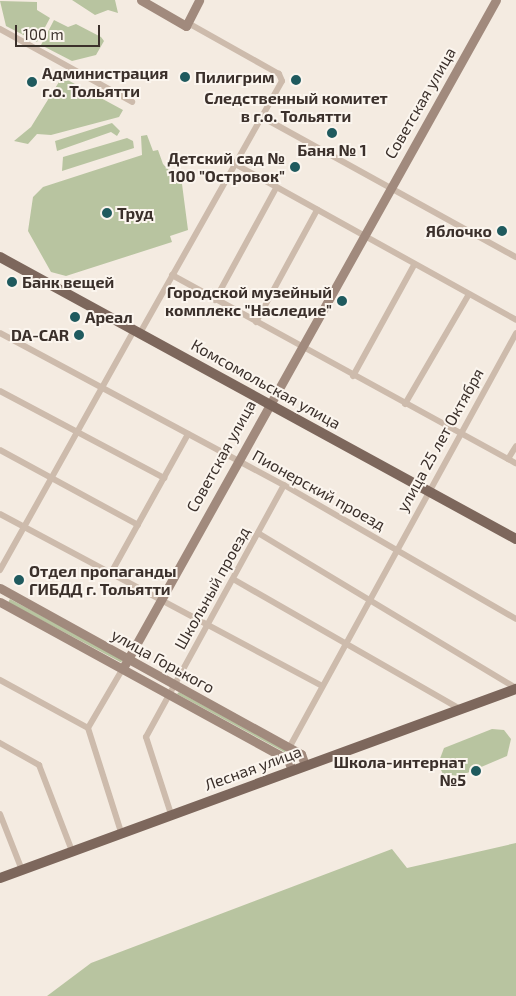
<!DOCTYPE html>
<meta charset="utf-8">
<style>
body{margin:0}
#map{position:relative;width:516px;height:996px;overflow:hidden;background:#f4ebe1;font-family:"Exo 2",sans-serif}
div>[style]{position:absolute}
.green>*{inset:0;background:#b8c4a0;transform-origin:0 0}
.street>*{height:6px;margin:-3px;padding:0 3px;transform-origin:3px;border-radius:3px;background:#cdbbac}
.secondary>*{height:9px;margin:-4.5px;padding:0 4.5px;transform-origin:4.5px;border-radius:4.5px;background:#a18a7d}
.primary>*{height:10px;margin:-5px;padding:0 5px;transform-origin:5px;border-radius:5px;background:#7d675c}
.dots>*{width:14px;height:14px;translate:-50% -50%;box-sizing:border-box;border:2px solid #fbf5ee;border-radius:50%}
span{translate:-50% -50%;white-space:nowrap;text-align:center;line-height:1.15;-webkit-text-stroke:4px #fbf5ee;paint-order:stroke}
.poi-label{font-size:16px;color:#3b302b;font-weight:700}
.left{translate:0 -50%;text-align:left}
.right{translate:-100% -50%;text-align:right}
.street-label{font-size:16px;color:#3b302b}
.scale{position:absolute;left:15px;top:25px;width:85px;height:22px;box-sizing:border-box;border:2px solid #3b302b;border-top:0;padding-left:6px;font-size:15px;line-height:18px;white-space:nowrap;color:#3b302b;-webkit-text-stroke:4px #fbf5ee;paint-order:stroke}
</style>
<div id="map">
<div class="green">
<i style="clip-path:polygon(72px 0,115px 0,118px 13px,108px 10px,95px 15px)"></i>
<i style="clip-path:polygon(0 1px,37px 2px,37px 10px,50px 18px,37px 42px,6px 26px)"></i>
<i style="clip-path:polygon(54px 20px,68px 27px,76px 24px,101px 37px,104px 41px,96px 55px,72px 61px,41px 45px)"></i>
<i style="clip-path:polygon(62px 77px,123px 110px,119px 117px,51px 135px,37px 134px,28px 144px,14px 141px,31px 127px)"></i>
<i style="clip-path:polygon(112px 123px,120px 131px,117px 136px,111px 132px,57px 151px,55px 141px)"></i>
<i style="clip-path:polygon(147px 135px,153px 151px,158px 150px,163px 164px,182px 184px,188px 230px,170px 236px,172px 242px,66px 276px,51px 272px,28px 231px,33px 197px,43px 187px,142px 155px,141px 136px)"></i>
<i style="clip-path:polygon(127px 138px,133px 141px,134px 148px,62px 171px,63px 157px)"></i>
<i style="left:10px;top:599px;width:128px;height:4px;rotate:28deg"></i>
<i style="clip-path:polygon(179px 692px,285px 750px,286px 753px,177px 694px)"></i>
<i style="clip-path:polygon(492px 729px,504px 730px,511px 739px,507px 756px,460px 776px,443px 774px,438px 764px,444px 748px)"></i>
<i style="clip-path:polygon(516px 843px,516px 996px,47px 996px,91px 963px,392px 849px,407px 868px)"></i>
</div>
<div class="street">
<i style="left:0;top:29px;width:151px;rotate:28.9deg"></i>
<i style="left:262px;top:117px;width:290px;rotate:28.9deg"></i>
<i style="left:235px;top:164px;width:321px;rotate:29deg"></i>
<i style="left:172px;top:275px;width:392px;rotate:28.7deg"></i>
<i style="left:215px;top:300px;width:128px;rotate:-61.4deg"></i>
<i style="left:256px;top:322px;width:128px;rotate:-61.4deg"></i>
<i style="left:0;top:333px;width:322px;rotate:28.2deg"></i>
<i style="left:284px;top:485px;width:268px;rotate:30deg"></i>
<i style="left:140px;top:333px;width:289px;rotate:-60.6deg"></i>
<i style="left:282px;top:81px;width:8px;rotate:-113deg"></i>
<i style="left:279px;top:74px;width:104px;rotate:-150.7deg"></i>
<i style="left:353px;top:376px;width:127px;rotate:-61.2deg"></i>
<i style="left:0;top:391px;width:186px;rotate:27.9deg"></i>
<i style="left:405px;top:404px;width:127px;rotate:-59.8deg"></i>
<i style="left:0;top:450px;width:157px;rotate:28.5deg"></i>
<i style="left:508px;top:459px;width:15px;rotate:-58deg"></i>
<i style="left:0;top:514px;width:365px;rotate:28.1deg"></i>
<i style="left:258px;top:533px;width:301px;rotate:31deg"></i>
<i style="left:0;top:570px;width:275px;rotate:-60.8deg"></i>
<i style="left:111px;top:573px;width:159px;rotate:-61deg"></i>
<i style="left:233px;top:579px;width:262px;rotate:29.8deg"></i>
<i style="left:0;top:680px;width:100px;rotate:28.6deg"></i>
<i style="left:0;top:743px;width:45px;rotate:29.4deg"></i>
<i style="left:39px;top:765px;width:92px;rotate:69deg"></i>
<i style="left:289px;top:748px;width:473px;rotate:-61.3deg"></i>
<i style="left:0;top:814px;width:60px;rotate:68.6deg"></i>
<i style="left:171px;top:814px;width:81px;rotate:-108deg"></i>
<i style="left:146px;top:737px;width:287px;rotate:-61.3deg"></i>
<i style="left:121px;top:832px;width:109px;rotate:-107.6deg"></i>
<i style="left:88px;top:728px;width:69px;rotate:-59.7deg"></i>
</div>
<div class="secondary">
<i style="left:141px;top:0;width:52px;rotate:30deg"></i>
<i style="left:186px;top:26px;width:29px;rotate:-63deg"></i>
<i style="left:0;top:588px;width:344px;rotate:28.9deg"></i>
<i style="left:301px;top:754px;width:12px;rotate:70deg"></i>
<i style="left:0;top:602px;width:328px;rotate:28.7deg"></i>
<i style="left:288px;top:760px;width:11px;rotate:68deg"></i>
<i style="left:123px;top:668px;width:765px;rotate:-60.82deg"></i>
</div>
<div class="primary">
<i style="left:0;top:257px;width:588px;rotate:28.66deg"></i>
<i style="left:0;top:878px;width:550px;rotate:-20.12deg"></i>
</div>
<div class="dots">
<i style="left:185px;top:77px;background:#1f5a5e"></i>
<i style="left:296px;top:80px;background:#1f5a5e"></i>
<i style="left:32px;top:82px;background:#1f5a5e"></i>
<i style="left:332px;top:133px;background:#1f5a5e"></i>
<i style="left:295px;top:167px;background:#1f5a5e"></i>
<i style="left:107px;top:213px;background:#1f5a5e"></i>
<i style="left:502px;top:231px;background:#1f5a5e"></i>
<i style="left:12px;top:282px;background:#1f5a5e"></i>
<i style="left:342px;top:301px;background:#1f5a5e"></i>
<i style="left:75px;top:317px;background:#1f5a5e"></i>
<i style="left:79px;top:335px;background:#1f5a5e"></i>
<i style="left:19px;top:580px;background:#1f5a5e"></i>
<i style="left:476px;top:771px;background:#1f5a5e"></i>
</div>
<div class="poi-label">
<span class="left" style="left:42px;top:82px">Администрация<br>г.о. Тольятти</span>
<span class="left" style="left:195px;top:77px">Пилигрим</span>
<span style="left:296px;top:107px">Следственный комитет<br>в г.о. Тольятти</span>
<span style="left:332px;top:150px">Баня № 1</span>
<span class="right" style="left:285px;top:167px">Детский сад №<br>100 "Островок"</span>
<span class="left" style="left:117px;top:213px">Труд</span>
<span class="right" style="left:492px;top:231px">Яблочко</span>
<span class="left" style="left:22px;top:282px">Банк вещей</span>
<span class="right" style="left:332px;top:301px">Городской музейный<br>комплекс "Наследие"</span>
<span class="left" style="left:85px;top:317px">Ареал</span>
<span class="right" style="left:69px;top:335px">DA-CAR</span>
<span class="left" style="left:29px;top:580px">Отдел пропаганды<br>ГИБДД г. Тольятти</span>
<span class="right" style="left:466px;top:771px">Школа-интернат<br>№5</span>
</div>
<div class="street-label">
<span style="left:420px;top:103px;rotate:-60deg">Советская улица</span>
<span style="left:266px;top:384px;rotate:29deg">Комсомольская улица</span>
<span style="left:440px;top:440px;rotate:-61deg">улица 25 лет Октября</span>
<span style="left:221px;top:456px;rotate:-61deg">Советская улица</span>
<span style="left:319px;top:490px;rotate:29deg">Пионерский проезд</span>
<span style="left:212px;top:588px;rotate:-61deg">Школьный проезд</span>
<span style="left:163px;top:661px;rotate:29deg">улица Горького</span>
<span style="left:253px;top:768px;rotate:-20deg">Лесная улица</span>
</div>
<div class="scale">100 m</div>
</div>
